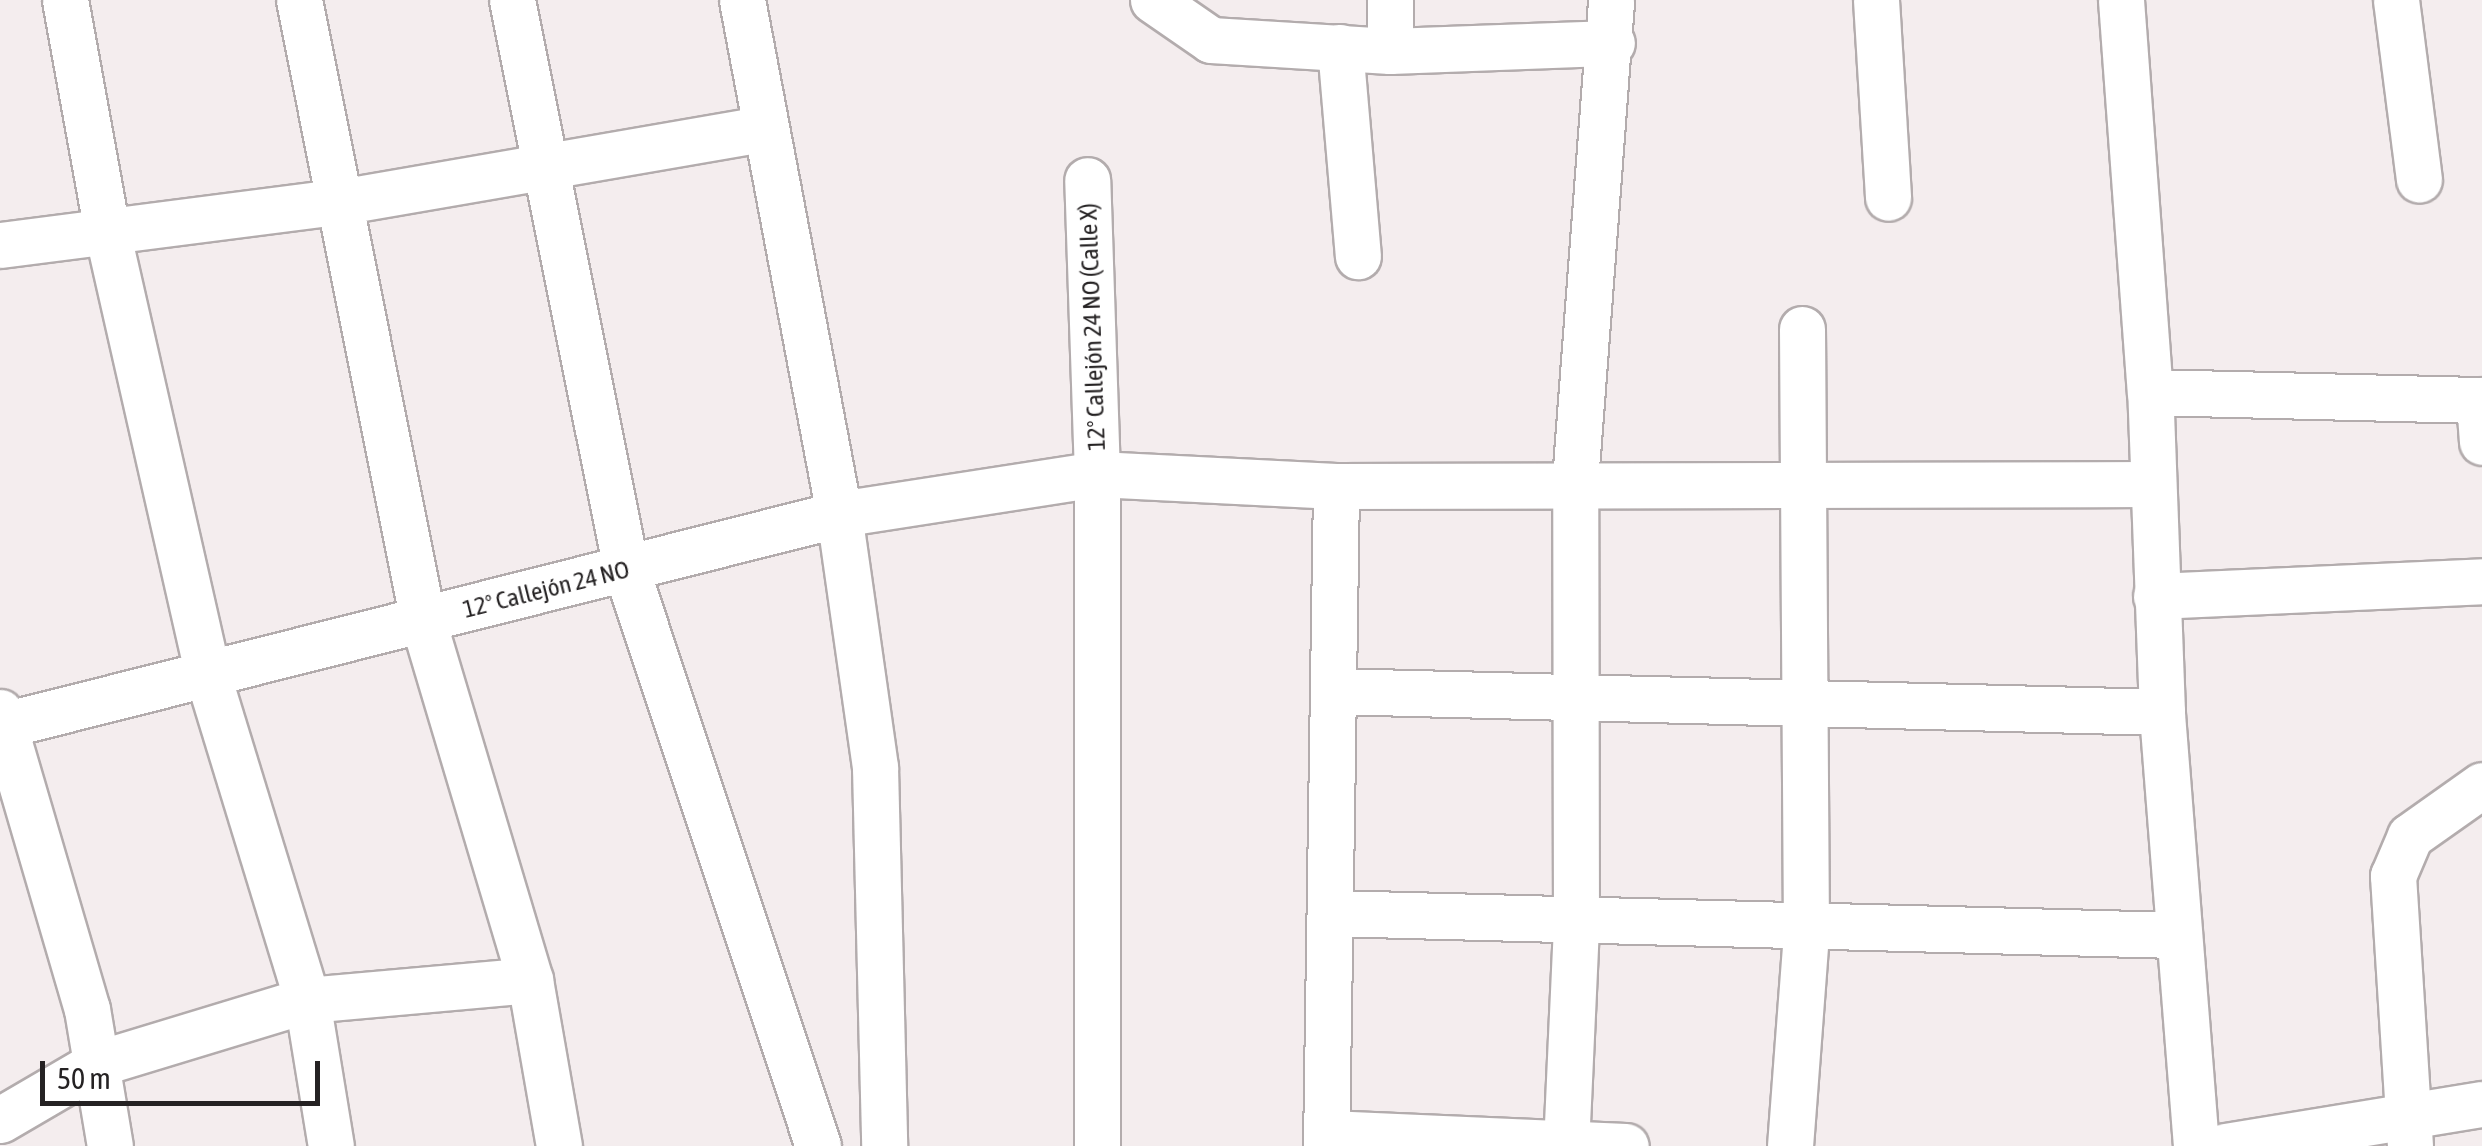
<!DOCTYPE html>
<meta charset="utf-8">
<style>
body{margin:0}
#map{position:relative;width:2482px;height:1146px;overflow:hidden;background:#f4edee;font-family:"Asap Condensed",sans-serif}
div>[style]{position:absolute}
.roads{filter:drop-shadow(2px 0 #b3acad) drop-shadow(-2px 0 #b3acad) drop-shadow(0 2px #b3acad) drop-shadow(0 -2px #b3acad)}
.street>*{height:45px;margin:-22.5px;padding:0 22.5px;transform-origin:22.5px;border-radius:22.5px;background:#fff}
span{translate:-50% -50%;white-space:nowrap;text-align:center;line-height:1.15;-webkit-text-stroke:10px #fff;paint-order:stroke}
.street-label{font-size:25px;color:#252223}
.scale{position:absolute;left:40px;top:1061px;width:280px;height:45px;box-sizing:border-box;border:5px solid #252223;border-top:0;padding-left:12px;font-size:30px;line-height:35px;white-space:nowrap;color:#252223;-webkit-text-stroke:8px #fff;paint-order:stroke}
</style>
<div id="map">
<div class="roads">
<div class="street">
<i style="left:65px;top:0;width:235px;rotate:79.7deg"></i>
<i style="left:107px;top:231px;width:456px;rotate:77.2deg"></i>
<i style="left:208px;top:676px;width:339px;rotate:73deg"></i>
<i style="left:307px;top:1000px;width:148px;rotate:80.7deg"></i>
<i style="left:299px;top:0;width:633px;rotate:78.71deg"></i>
<i style="left:423px;top:621px;width:375px;rotate:73.4deg"></i>
<i style="left:530px;top:980px;width:169px;rotate:80.1deg"></i>
<i style="left:512px;top:0;width:580px;rotate:78.67deg"></i>
<i style="left:626px;top:569px;width:608px;rotate:71.59deg"></i>
<i style="left:742px;top:0;width:523px;rotate:79.31deg"></i>
<i style="left:839px;top:514px;width:256px;rotate:81.9deg"></i>
<i style="left:875px;top:767px;width:379px;rotate:88.6deg"></i>
<i style="left:1153px;top:0;width:70px;rotate:34.6deg"></i>
<i style="left:1211px;top:40px;width:179px;rotate:3.5deg"></i>
<i style="left:1390px;top:51px;width:222px;rotate:-2.1deg"></i>
<i style="left:1876px;top:0;width:198px;rotate:86.5deg"></i>
<i style="left:2121px;top:0;width:393px;rotate:85.8deg"></i>
<i style="left:2396px;top:0;width:181px;rotate:82.7deg"></i>
<i style="left:1340px;top:47px;width:210px;rotate:85.1deg"></i>
<i style="left:1390px;top:51px;width:51px;rotate:-90deg"></i>
<i style="left:0;top:245px;width:348px;rotate:-7.3deg"></i>
<i style="left:345px;top:201px;width:427px;rotate:-9.8deg"></i>
<i style="left:2479px;top:400px;width:42px;rotate:85.9deg"></i>
<i style="left:2156px;top:596px;width:326px;rotate:-2.6deg"></i>
<i style="left:1333px;top:691px;width:829px;rotate:1.45deg"></i>
<i style="left:0;top:712px;width:309px;rotate:73.7deg"></i>
<i style="left:87px;top:1009px;width:139px;rotate:80.5deg"></i>
<i style="left:0;top:726px;width:865px;rotate:-14.18deg"></i>
<i style="left:839px;top:514px;width:261px;rotate:-8.8deg"></i>
<i style="left:1097px;top:474px;width:294px;rotate:-91.9deg"></i>
<i style="left:1330px;top:913px;width:847px;rotate:1.49deg"></i>
<i style="left:0;top:1120px;width:111px;rotate:-30.3deg"></i>
<i style="left:96px;top:1064px;width:220px;rotate:-16.9deg"></i>
<i style="left:307px;top:1000px;width:224px;rotate:-5.1deg"></i>
<i style="left:1327px;top:1133px;width:299px;rotate:2.5deg"></i>
<i style="left:1097px;top:1146px;width:672px;rotate:-90deg"></i>
<i style="left:1097px;top:474px;width:239px;rotate:2.9deg"></i>
<i style="left:1336px;top:486px;width:814px;rotate:-0.14deg"></i>
<i style="left:1326px;top:1146px;width:660px;rotate:-89.13deg"></i>
<i style="left:1566px;top:1146px;width:221px;rotate:-87.4deg"></i>
<i style="left:1576px;top:925px;width:444px;rotate:-90.1deg"></i>
<i style="left:1575px;top:481px;width:482px;rotate:-85.7deg"></i>
<i style="left:1790px;top:1146px;width:215px;rotate:-85.7deg"></i>
<i style="left:1806px;top:932px;width:603px;rotate:-90.38deg"></i>
<i style="left:2196px;top:1146px;width:435px;rotate:-94.5deg"></i>
<i style="left:2162px;top:712px;width:320px;rotate:-92.1deg"></i>
<i style="left:2150px;top:392px;width:332px;rotate:1.4deg"></i>
<i style="left:2225px;top:1146px;width:260px;rotate:-9.3deg"></i>
<i style="left:2410px;top:1146px;width:271px;rotate:-93.6deg"></i>
<i style="left:2393px;top:876px;width:43px;rotate:-67deg"></i>
<i style="left:2410px;top:836px;width:88px;rotate:-35.3deg"></i>
</div>
</div>
<div class="street-label">
<span style="left:1092px;top:327px;rotate:-92deg">12° Callejón 24 NO (Calle X)</span>
<span style="left:546px;top:589px;rotate:-14deg">12° Callejón 24 NO</span>
</div>
<div class="scale">50 m</div>
</div>
